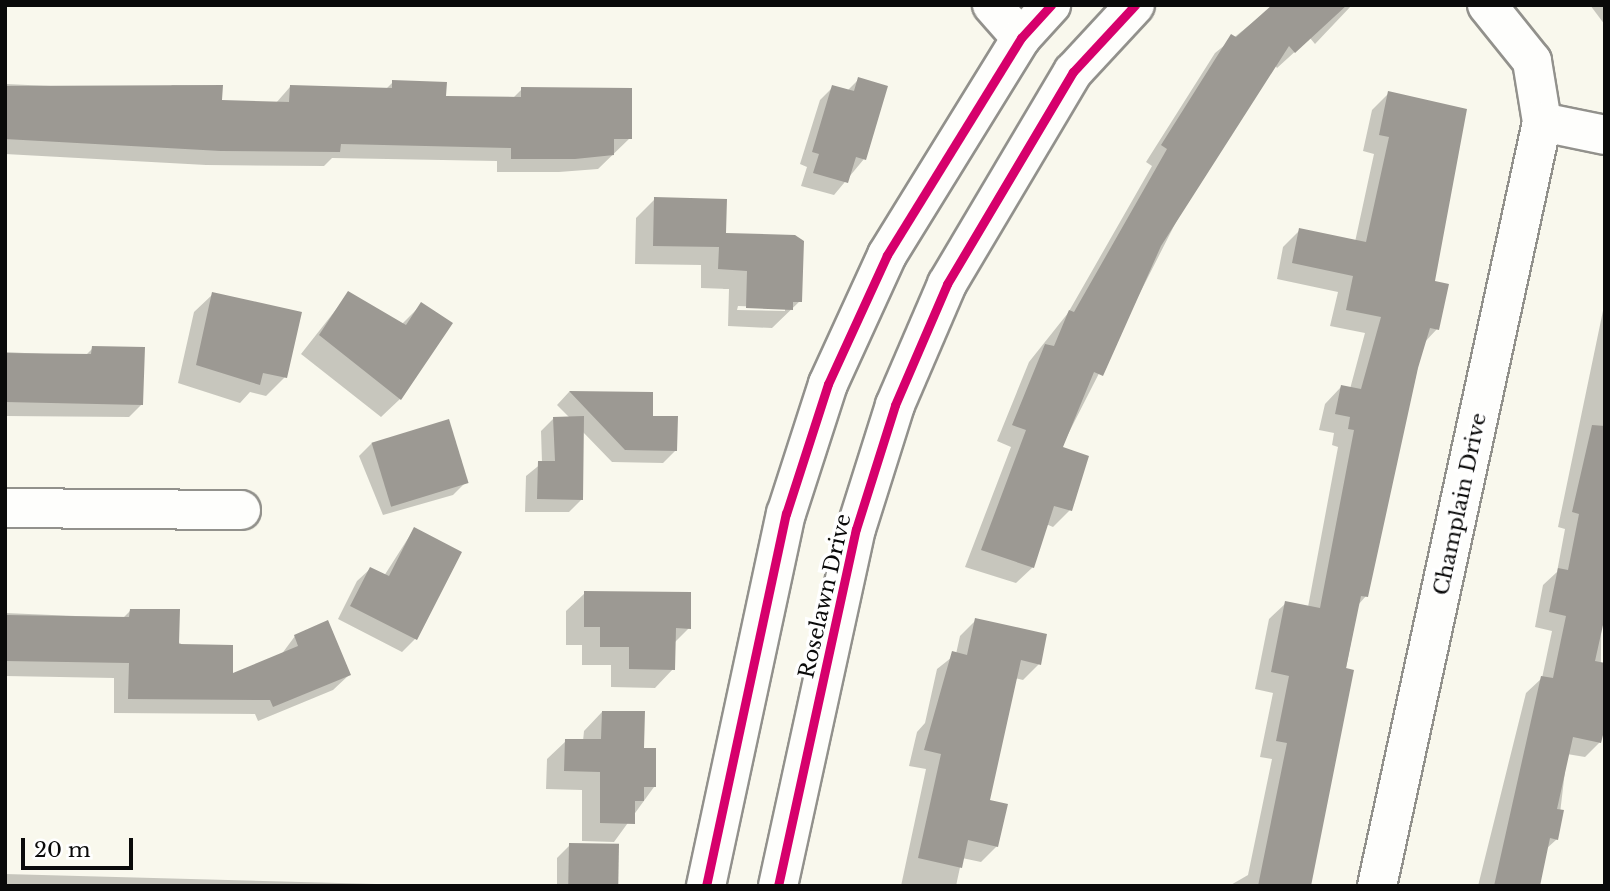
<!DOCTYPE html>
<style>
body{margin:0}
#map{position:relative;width:1610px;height:891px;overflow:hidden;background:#f9f8ed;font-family:"Libre Baskerville",serif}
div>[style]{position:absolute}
.shadow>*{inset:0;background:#0003}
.building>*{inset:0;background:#9c9993;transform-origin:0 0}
.roads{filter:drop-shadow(2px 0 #92918c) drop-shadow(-2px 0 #92918c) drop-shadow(0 2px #92918c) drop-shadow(0 -2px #92918c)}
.minor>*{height:38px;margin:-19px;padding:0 19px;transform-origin:19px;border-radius:19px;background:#fefefc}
.cycleway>*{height:9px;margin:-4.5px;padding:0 4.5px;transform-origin:4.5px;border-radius:4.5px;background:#d6006c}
span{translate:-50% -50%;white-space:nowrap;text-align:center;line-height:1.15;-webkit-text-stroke:7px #fff;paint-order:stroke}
.street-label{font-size:21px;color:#0a0a0a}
.frame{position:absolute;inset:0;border:7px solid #0a0a0a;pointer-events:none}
.scale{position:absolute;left:21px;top:838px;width:112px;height:32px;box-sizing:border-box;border:4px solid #0a0a0a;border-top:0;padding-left:9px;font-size:21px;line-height:24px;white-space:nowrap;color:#0a0a0a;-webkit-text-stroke:5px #fff;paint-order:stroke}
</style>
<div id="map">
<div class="shadow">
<i style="clip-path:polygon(1274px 5px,1352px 5px,1315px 44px,1310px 38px,1277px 68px,1274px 64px,1202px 171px,1061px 448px,1070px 510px,1053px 527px,1046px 524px,1033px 567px,1016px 583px,965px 567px,1011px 447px,997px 441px,1029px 362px,1068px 313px,1152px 166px,1146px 162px,1215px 53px)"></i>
<i style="clip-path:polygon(1590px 5px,1605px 5px,1605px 25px)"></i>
<i style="clip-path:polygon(859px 79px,864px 159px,834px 195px,801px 186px,807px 167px,800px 164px,820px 100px,833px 87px,847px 91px)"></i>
<i style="clip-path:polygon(393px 82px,444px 97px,512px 99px,522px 89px,630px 138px,598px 169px,559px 172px,497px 172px,497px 161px,332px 158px,324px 166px,206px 165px,5px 154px,5px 84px,166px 91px,172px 85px,221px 86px,221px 102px,276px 103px,290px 87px,386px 89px)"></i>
<i style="clip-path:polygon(1389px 93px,1437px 329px,1423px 344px,1366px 596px,1358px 605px,1305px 886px,1229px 886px,1248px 875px,1272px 759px,1260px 757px,1273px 693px,1255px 689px,1269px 619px,1286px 603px,1308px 607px,1338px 447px,1332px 445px,1334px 433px,1319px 430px,1325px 404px,1341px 387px,1350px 389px,1365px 333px,1330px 326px,1338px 292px,1277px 279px,1283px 247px,1300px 230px,1355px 242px,1374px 154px,1363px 151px,1372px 110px)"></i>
<i style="clip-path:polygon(evenodd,655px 199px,724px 234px,800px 301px,772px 328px,728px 326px,729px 289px,701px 288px,701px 265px,635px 264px,636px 218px,655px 199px,738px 306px,785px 308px,785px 311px,737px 310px,738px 306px)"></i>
<i style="clip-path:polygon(349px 293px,402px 324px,422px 304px,400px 399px,381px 417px,301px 354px)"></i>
<i style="clip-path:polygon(213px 294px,285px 377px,266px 396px,250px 392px,240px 403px,178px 383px,194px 312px)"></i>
<i style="clip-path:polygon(1605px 301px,1600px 742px,1585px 757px,1567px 754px,1557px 839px,1545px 850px,1538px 886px,1478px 886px,1526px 693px,1542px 678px,1552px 631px,1535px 627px,1543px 585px,1557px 572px,1565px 529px,1558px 527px)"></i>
<i style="clip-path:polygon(93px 348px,142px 404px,129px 417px,5px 416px,5px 352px,85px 356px)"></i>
<i style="clip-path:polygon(569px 392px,651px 393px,651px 418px,676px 450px,663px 463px,612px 462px,582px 431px,582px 499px,569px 512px,525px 512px,526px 476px,542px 463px,541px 431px,554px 418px,570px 418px,557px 405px)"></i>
<i style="clip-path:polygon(372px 443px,466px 482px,453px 495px,383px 515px,359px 456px)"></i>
<i style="clip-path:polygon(414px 529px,415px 639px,402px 652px,338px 619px,357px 581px,370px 569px,384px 576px)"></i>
<i style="clip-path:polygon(585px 593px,689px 628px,674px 643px,673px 669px,655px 688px,611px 687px,611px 665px,582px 665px,582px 645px,566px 645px,566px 611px)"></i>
<i style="clip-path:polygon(130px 611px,231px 676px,281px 655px,295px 636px,349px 675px,333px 690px,258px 721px,255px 714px,114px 713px,114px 678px,5px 676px,5px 613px,123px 618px)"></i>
<i style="clip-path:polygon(976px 620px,1039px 664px,1023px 680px,1015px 678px,987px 802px,997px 846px,981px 862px,962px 858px,956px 886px,901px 886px,926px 769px,909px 766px,917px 732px,925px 723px,937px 669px,956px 654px,960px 636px)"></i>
<i style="clip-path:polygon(602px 712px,654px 787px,614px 842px,582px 841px,582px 790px,546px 789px,547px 759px,566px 741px,583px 741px,584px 731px)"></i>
<i style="clip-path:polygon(570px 845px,616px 886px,557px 886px,557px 858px)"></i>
<i style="clip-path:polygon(5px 874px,414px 885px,414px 886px,5px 886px)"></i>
</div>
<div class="building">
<i style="clip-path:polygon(1272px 5px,1347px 5px,1295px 53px,1289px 46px,1161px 246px,1103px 376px,1094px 372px,1063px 447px,1089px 456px,1072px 511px,1054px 506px,1034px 568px,981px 550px,1026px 430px,1012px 425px,1045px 344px,1054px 346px,1069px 310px,1074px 312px,1167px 149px,1161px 145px,1231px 34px,1236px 37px)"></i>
<i style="clip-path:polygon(858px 77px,888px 86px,866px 160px,856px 157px,848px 183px,813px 173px,819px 154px,812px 152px,832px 85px,854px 91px)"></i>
<i style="clip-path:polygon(392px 80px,447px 82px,446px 96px,521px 97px,521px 87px,632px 88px,632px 139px,614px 139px,614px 155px,575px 159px,511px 159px,511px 148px,341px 144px,340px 152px,221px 151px,5px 139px,5px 86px,223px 85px,222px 100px,289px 102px,290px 85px,392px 88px)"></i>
<i style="clip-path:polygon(1388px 91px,1467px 109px,1435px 281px,1449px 284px,1439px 330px,1430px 328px,1418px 368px,1368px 597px,1361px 596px,1346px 668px,1354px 670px,1311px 886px,1258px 886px,1287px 743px,1276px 741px,1289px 676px,1271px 672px,1285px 601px,1320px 608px,1354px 430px,1348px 429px,1350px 417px,1335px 414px,1341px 385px,1361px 389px,1381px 317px,1346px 310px,1353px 276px,1292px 263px,1299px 228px,1366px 242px,1389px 137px,1379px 135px)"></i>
<i style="clip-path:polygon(654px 197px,727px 199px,726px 233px,795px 235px,804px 241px,802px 302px,793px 302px,793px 310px,746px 308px,747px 271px,718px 269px,719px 247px,653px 246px)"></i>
<i style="clip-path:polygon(348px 291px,406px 325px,421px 302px,453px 323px,401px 400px,319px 335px)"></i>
<i style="clip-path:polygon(212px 292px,302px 312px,287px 378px,263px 373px,260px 385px,196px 365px)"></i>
<i style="clip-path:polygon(92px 346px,145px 347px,143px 405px,5px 402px,5px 353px,91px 354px)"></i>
<i style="clip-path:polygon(569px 391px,653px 392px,653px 416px,678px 416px,677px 451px,625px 450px)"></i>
<i style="clip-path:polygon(584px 416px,583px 500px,537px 499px,538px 461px,555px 461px,553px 417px)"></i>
<i style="left:449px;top:419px;width:67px;height:81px;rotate:73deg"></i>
<i style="clip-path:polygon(1592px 425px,1605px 426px,1605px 616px,1595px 661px,1605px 663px,1605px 727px,1601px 743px,1573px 737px,1557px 809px,1564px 810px,1558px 840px,1550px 838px,1540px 886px,1494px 886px,1541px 676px,1553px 678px,1566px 616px,1549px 612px,1558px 568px,1568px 570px,1579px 514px,1572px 512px)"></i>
<i style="clip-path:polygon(414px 527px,462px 552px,417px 640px,350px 606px,370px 567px,389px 576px)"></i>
<i style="clip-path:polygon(584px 591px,691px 592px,691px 629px,676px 628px,675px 670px,629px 669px,629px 647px,600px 647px,600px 627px,584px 627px)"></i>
<i style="clip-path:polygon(130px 609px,180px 609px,179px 644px,233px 645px,233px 673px,298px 646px,294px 635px,328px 620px,351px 675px,273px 707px,270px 700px,128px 699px,129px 663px,5px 661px,5px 615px,129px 617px)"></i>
<i style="clip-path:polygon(975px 618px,1047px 634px,1041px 665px,1021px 660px,990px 800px,1008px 804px,998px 847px,968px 840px,962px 868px,918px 858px,941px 754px,924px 750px,952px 651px,967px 655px)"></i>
<i style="clip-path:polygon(602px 711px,645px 711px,644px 748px,656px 748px,656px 787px,644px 787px,644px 801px,635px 801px,635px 824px,600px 823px,600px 772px,564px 771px,565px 739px,601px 739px)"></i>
<i style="left:569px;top:843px;width:50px;height:43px;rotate:1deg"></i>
</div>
<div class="roads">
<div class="minor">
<i style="left:992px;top:5px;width:44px;rotate:48.7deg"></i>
<i style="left:1487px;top:5px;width:72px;rotate:51.2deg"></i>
<i style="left:1532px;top:61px;width:62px;rotate:80.7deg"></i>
<i style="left:1542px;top:122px;width:64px;rotate:11.7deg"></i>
<i style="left:5px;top:508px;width:236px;rotate:0.5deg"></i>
<i style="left:706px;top:886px;width:381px;rotate:-77.9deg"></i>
<i style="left:786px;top:514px;width:137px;rotate:-72.1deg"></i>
<i style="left:828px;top:384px;width:142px;rotate:-65.4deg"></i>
<i style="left:887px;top:255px;width:255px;rotate:-58.3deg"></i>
<i style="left:1021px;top:38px;width:45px;rotate:-47.7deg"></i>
<i style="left:778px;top:886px;width:365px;rotate:-77.7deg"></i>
<i style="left:856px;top:529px;width:130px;rotate:-72.5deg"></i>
<i style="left:895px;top:405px;width:132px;rotate:-66.7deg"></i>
<i style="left:947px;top:284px;width:247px;rotate:-59.3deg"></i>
<i style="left:1073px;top:72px;width:91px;rotate:-47.2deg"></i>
<i style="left:1377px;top:886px;width:782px;rotate:-77.81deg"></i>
</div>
</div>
<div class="cycleway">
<i style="left:706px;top:886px;width:381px;rotate:-77.9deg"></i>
<i style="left:786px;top:514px;width:137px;rotate:-72.1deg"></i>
<i style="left:828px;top:384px;width:142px;rotate:-65.4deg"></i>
<i style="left:887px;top:255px;width:255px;rotate:-58.3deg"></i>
<i style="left:1021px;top:38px;width:45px;rotate:-47.7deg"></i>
<i style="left:778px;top:886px;width:365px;rotate:-77.7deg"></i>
<i style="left:856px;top:529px;width:130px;rotate:-72.5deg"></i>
<i style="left:895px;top:405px;width:132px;rotate:-66.7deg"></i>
<i style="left:947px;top:284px;width:247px;rotate:-59.3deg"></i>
<i style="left:1073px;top:72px;width:91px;rotate:-47.2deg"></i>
</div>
<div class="street-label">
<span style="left:1460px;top:504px;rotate:-78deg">Champlain Drive</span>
<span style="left:825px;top:596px;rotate:-77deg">Roselawn Drive</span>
</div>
<div class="frame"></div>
<div class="scale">20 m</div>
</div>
